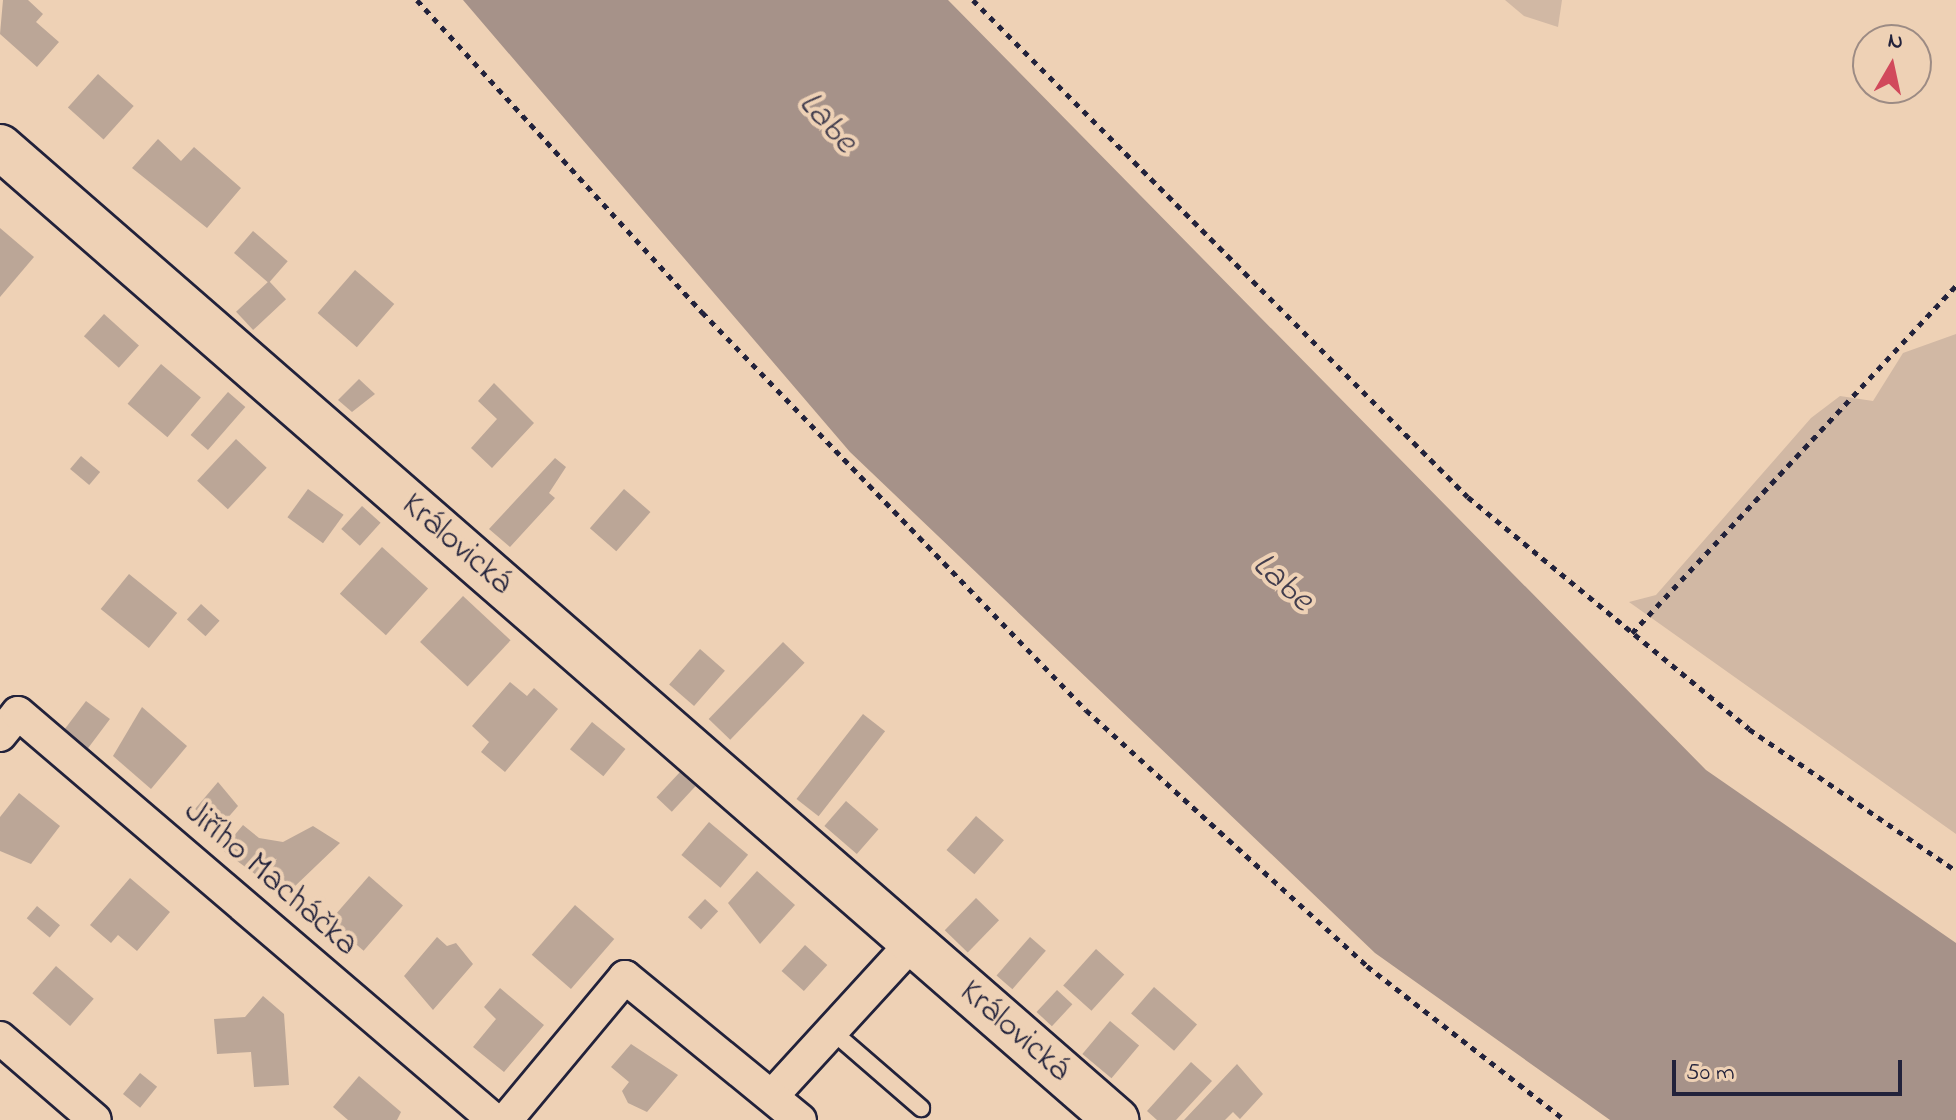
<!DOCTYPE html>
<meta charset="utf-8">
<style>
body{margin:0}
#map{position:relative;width:1956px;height:1120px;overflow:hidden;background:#eed1b5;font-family:"Indie Flower",sans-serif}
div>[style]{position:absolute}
.green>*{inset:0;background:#d1b8a4}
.water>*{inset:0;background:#a69289}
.building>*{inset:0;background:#bba697;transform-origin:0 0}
.path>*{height:5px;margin-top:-2.5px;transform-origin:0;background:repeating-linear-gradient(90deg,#22223b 0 6px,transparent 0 12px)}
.roads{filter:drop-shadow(2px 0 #22223b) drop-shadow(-2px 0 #22223b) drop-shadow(0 2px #22223b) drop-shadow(0 -2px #22223b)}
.service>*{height:16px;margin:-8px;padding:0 8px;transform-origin:8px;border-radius:8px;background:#eed1b5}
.minor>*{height:32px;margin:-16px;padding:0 16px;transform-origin:16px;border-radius:16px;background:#eed1b5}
.secondary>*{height:44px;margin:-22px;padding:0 22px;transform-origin:22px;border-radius:22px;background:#eed1b5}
span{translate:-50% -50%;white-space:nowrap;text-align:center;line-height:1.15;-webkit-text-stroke:8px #eed1b5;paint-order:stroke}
.street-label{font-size:34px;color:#22223b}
.water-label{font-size:36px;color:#433e4e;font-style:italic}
.north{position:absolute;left:1852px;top:24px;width:80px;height:80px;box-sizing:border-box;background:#eed1b5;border:2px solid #9c8b84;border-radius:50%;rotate:9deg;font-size:22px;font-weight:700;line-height:32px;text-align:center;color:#22223b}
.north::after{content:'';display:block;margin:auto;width:28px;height:36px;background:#d1495b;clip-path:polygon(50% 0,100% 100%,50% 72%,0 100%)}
.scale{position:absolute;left:1672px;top:1060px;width:230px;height:36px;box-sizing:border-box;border:4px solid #22223b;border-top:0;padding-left:10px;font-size:24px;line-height:28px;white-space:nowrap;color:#22223b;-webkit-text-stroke:6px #eed1b5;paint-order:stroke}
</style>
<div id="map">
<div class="green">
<i style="clip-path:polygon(1505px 0,1562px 0,1558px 27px,1524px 16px)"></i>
<i style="clip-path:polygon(1956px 334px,1956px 834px,1629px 602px,1656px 595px,1811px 418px,1840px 396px,1873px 401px,1903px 353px)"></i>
</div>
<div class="water">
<i style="clip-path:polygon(463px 0,948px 0,1706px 770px,1956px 943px,1956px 1120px,1610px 1120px,1375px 953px,850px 452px)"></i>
</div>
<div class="building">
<i style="clip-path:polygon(3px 0,28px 0,43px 14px,36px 22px,59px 42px,37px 67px,0 34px)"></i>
<i style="left:98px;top:74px;width:48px;height:45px;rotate:42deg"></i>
<i style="clip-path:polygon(158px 139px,181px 161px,194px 147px,241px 188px,207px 228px,132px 168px)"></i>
<i style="clip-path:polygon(0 228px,34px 257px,0 297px)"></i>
<i style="left:253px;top:231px;width:46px;height:29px;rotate:41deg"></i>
<i style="left:355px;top:270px;width:52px;height:57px;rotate:41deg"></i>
<i style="left:269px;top:281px;width:25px;height:45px;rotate:47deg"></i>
<i style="left:104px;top:314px;width:47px;height:30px;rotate:42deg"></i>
<i style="left:161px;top:364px;width:52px;height:52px;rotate:40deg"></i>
<i style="clip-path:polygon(359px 379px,375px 394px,352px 412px,338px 400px)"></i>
<i style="clip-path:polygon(494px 383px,534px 423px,492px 468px,471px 448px,497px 419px,478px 401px)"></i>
<i style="left:228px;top:392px;width:23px;height:57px;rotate:41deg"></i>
<i style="left:236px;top:439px;width:42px;height:57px;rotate:43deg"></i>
<i style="left:81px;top:456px;width:25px;height:17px;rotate:40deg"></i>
<i style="clip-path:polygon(555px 458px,566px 467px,549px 493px,555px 498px,510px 547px,489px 529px)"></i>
<i style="left:308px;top:489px;width:44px;height:35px;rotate:36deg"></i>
<i style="left:624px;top:489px;width:35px;height:52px;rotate:41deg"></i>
<i style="left:362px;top:506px;width:25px;height:31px;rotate:42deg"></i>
<i style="left:382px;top:547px;width:62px;height:63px;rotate:42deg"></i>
<i style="left:129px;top:574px;width:62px;height:45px;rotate:39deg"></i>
<i style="left:463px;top:596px;width:65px;height:63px;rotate:43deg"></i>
<i style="left:201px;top:604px;width:25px;height:21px;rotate:42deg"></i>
<i style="left:783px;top:642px;width:30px;height:107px;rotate:44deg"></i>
<i style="left:700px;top:649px;width:33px;height:47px;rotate:41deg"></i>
<i style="clip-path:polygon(510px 682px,527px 696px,534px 688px,558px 709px,505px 772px,481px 752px,489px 742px,472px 726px)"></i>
<i style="left:86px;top:701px;width:30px;height:38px;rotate:37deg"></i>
<i style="clip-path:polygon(142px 707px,187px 746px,151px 789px,113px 756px)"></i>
<i style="left:863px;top:714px;width:28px;height:108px;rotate:38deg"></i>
<i style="left:592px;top:722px;width:43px;height:35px;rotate:39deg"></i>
<i style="left:681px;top:771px;width:21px;height:36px;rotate:43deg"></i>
<i style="clip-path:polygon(218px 782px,238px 806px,219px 828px,195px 809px)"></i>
<i style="clip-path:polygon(19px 793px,60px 826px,31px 864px,0 851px,0 817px)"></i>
<i style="left:846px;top:801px;width:43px;height:33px;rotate:41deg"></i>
<i style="left:976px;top:816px;width:37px;height:45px;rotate:41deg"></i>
<i style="left:709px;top:822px;width:51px;height:43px;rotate:40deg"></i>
<i style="clip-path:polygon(243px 825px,259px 838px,283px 842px,313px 826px,340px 843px,293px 888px,278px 875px,259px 877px,222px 850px)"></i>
<i style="clip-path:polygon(757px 871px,795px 905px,760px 944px,728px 903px)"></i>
<i style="left:369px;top:876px;width:45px;height:60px;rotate:41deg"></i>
<i style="clip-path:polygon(130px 878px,170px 912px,137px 951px,118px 935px,111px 943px,90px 925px)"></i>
<i style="left:976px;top:898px;width:32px;height:45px;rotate:44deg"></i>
<i style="left:705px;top:899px;width:18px;height:25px;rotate:43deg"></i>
<i style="left:575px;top:905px;width:52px;height:66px;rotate:41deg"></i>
<i style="left:37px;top:906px;width:30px;height:16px;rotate:40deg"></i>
<i style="clip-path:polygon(437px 937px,447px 946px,456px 943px,473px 964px,433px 1010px,404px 976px)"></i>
<i style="left:1030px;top:937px;width:21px;height:51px;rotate:41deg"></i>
<i style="left:805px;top:945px;width:30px;height:35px;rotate:42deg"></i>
<i style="left:1096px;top:949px;width:38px;height:49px;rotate:42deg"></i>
<i style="left:56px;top:966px;width:50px;height:36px;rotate:41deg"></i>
<i style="left:1154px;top:987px;width:57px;height:35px;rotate:41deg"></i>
<i style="clip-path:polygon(500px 988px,544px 1025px,504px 1072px,473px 1047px,496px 1019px,484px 1007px)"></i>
<i style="left:1057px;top:990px;width:21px;height:30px;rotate:43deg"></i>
<i style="clip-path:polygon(263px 996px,284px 1014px,289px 1085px,254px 1087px,251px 1052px,217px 1054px,214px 1019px,245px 1017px)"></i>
<i style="left:1110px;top:1021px;width:38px;height:43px;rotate:40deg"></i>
<i style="clip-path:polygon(631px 1044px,678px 1075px,647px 1112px,628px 1103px,622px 1091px,629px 1082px,611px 1067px)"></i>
<i style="clip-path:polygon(1191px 1062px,1212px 1081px,1176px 1120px,1157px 1120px,1147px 1111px)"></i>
<i style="clip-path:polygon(1237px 1064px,1263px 1094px,1240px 1119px,1233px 1112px,1225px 1120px,1184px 1120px)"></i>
<i style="left:140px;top:1073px;width:22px;height:27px;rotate:39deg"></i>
<i style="clip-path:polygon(359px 1076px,401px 1112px,397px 1120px,348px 1120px,333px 1107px)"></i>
</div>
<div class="path">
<i style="left:417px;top:0;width:423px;rotate:47.6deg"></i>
<i style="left:702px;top:312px;width:553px;rotate:46.03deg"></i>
<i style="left:1086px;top:710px;width:380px;rotate:42.3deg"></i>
<i style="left:1367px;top:966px;width:251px;rotate:37.9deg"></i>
<i style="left:973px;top:0;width:701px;rotate:45.12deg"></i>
<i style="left:1468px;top:497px;width:364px;rotate:39.5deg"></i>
<i style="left:1749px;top:729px;width:251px;rotate:34.4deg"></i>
<i style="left:1632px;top:633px;width:475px;rotate:-47deg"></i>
</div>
<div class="roads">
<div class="service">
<i style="left:832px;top:1031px;width:118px;rotate:40.9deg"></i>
</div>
<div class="minor">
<i style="left:0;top:735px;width:28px;rotate:-51deg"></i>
<i style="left:18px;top:713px;width:626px;rotate:40.53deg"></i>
<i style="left:0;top:1038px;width:125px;rotate:40.8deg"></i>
<i style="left:772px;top:1096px;width:207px;rotate:-47.5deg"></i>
<i style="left:506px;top:1120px;width:186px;rotate:-50.2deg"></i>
<i style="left:625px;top:977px;width:226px;rotate:39.3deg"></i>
</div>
<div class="secondary">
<i style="left:0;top:147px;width:1481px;rotate:41.08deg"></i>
</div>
</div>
<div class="street-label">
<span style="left:456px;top:545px;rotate:41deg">Královická</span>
<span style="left:270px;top:879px;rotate:41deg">Jiřího Macháčka</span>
<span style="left:1014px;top:1032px;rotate:41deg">Královická</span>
</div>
<div class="water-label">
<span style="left:827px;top:123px;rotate:48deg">Labe</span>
<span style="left:1282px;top:583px;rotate:42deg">Labe</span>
</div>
<div class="north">N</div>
<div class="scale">50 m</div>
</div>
